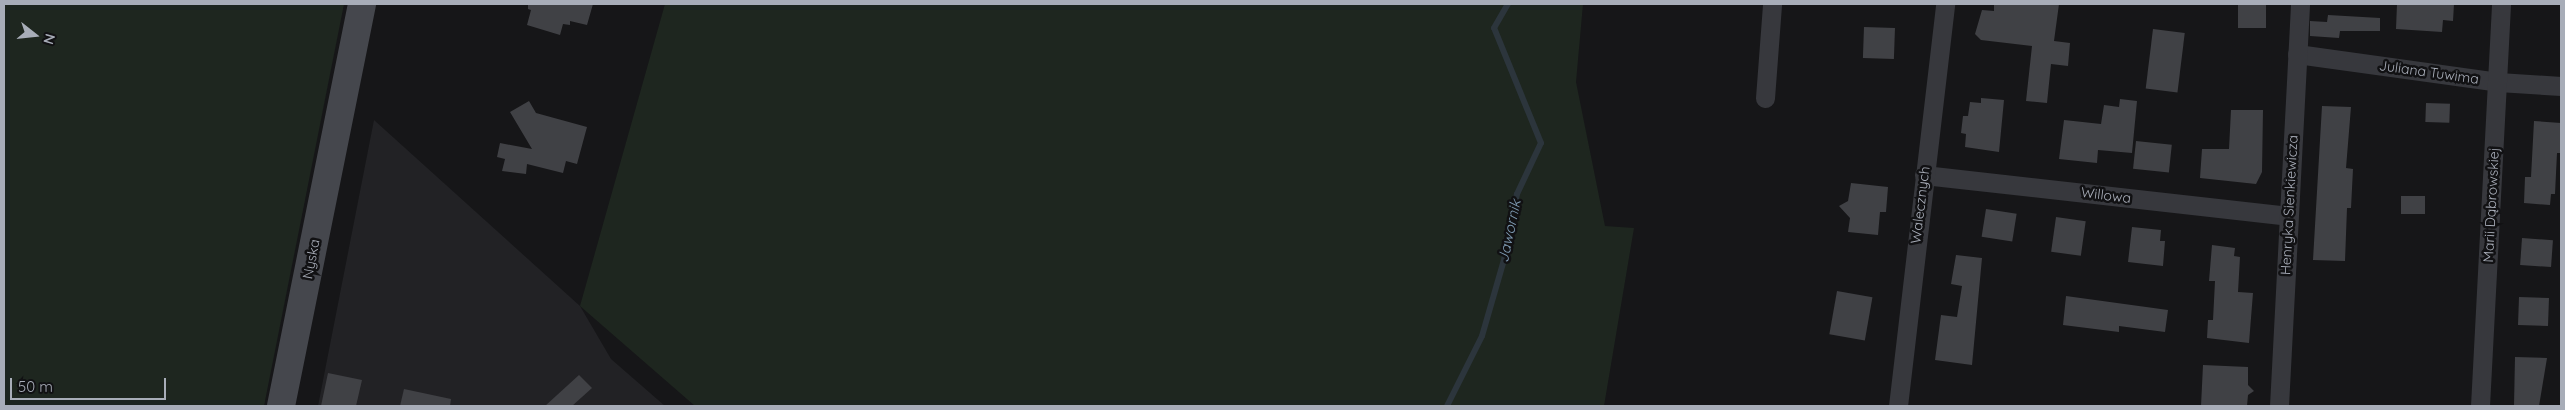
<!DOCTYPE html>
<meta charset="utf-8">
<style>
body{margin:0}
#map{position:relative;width:2565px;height:410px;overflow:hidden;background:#161618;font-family:Quicksand,sans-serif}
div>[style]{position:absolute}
.built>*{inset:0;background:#222225}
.green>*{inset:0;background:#1e261f}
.stream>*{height:6px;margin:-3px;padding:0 3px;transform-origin:3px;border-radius:3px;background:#2c353c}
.building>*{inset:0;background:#404145;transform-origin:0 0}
.street>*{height:19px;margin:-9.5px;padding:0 9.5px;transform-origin:9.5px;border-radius:9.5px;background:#37383d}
.secondary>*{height:28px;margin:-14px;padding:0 14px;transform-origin:14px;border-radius:14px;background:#45474d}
span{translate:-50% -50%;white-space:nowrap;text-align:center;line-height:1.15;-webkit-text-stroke:5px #111113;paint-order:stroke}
.street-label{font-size:14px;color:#a8adb8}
.water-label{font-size:15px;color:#7f9bb3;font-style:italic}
.frame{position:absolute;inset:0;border:5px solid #a8adb8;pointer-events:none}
.north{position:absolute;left:10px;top:10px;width:50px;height:50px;-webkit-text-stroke:4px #111113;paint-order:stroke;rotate:106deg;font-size:14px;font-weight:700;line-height:20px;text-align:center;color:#a8adb8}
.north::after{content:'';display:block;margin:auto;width:18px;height:22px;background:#a8adb8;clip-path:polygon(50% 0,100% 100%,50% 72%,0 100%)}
.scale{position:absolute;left:10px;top:378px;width:156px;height:22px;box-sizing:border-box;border:2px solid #a8adb8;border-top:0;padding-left:6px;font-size:15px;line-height:18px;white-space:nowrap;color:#a8adb8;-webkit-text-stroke:4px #111113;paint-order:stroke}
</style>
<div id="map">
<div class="built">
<i style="clip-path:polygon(374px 120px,580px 306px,611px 359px,665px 406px,318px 406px)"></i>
</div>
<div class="green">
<i style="clip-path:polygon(4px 4px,344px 4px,264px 406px,4px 406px)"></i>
<i style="clip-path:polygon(665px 4px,1583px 4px,1576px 82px,1605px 226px,1634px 228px,1604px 406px,695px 406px,580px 306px)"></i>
</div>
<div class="stream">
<i style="left:1447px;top:406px;width:78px;rotate:-63.4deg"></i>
<i style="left:1482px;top:336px;width:79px;rotate:-73.9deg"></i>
<i style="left:1504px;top:260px;width:67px;rotate:-78.9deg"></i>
<i style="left:1517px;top:194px;width:56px;rotate:-64.8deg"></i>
<i style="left:1541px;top:143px;width:124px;rotate:-112.2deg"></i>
<i style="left:1494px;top:28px;width:28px;rotate:-60deg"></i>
</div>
<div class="building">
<i style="clip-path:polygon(528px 4px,593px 4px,587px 25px,570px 21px,570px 25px,563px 24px,560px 35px,527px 25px,531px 10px,528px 9px)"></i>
<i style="clip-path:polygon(1994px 4px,2059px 4px,2054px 41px,2070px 43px,2068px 66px,2051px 64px,2047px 103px,2026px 101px,2032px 46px,1981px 40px,1975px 34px,1982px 10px,1994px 11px)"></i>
<i style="left:2238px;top:4px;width:28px;height:24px"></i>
<i style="clip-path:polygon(2397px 4px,2454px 4px,2453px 21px,2443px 20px,2442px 32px,2396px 29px)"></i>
<i style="clip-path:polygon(2328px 15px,2380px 18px,2380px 31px,2340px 31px,2339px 38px,2310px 36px,2310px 21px,2327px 22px)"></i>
<i style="left:1864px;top:27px;width:31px;height:31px;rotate:2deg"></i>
<i style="left:2153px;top:29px;width:32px;height:60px;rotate:7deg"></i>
<i style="clip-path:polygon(1981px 98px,2004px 100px,1999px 152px,1965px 147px,1966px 134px,1961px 133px,1963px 116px,1968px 116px,1970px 102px,1981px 103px)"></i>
<i style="clip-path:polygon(2120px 99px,2137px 101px,2132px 153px,2098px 150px,2097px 163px,2059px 159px,2064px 120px,2101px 124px,2104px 105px,2119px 107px)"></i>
<i style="clip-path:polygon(529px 101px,536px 113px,587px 127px,577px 164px,566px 161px,563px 173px,527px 164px,526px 174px,502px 171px,505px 159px,497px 157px,500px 143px,532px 149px,510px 112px)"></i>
<i style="left:2426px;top:103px;width:24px;height:19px;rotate:2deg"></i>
<i style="clip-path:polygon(2322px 106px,2351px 107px,2346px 168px,2353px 169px,2351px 208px,2347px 208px,2345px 261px,2313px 260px)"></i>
<i style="clip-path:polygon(2231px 110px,2263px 110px,2262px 172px,2256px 184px,2200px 178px,2202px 149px,2229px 149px)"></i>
<i style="clip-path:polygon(2534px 121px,2561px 123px,2561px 153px,2557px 153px,2555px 194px,2551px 194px,2550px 205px,2524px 203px,2525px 177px,2531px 177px)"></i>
<i style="left:2136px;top:141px;width:36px;height:28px;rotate:6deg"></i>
<i style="clip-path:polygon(1851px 183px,1888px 187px,1886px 212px,1880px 212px,1878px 235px,1848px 232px,1850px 218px,1839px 206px,1848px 201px)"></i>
<i style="left:2401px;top:196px;width:24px;height:18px"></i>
<i style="left:1986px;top:209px;width:31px;height:28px;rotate:9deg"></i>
<i style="left:2056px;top:217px;width:30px;height:35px;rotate:8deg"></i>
<i style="clip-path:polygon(2132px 227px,2161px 230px,2160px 241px,2165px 241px,2163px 266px,2128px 262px)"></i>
<i style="left:2522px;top:238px;width:31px;height:27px;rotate:4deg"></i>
<i style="clip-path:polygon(2212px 245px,2235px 248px,2234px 256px,2240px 257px,2238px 292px,2253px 293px,2249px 343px,2207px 338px,2208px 320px,2213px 320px,2215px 281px,2209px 281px)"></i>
<i style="clip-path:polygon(1956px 255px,1982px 258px,1972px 365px,1935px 360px,1941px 315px,1957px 317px,1962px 286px,1951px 284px)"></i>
<i style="left:1837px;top:291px;width:36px;height:44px;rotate:10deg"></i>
<i style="clip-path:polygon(2066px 296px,2168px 310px,2165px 332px,2119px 326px,2119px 332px,2063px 325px)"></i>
<i style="left:2519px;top:297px;width:30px;height:28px;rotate:2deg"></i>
<i style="clip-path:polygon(2515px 357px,2547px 358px,2539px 406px,2514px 406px)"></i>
<i style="clip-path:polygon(2203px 365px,2248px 367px,2248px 385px,2254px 391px,2248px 395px,2247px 406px,2201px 406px)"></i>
<i style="clip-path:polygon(328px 373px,362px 380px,356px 406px,321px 406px)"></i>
<i style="clip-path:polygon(579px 375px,592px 388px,572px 406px,545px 406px)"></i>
<i style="clip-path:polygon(404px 389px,451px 399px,450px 406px,400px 406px)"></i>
</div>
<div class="street">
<i style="left:2297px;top:54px;width:203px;rotate:7.9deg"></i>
<i style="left:2498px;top:82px;width:63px;rotate:3.6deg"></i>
<i style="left:1765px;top:98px;width:94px;rotate:-85.7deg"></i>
<i style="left:1924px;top:175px;width:366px;rotate:6.4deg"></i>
<i style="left:1898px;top:406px;width:405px;rotate:-83.3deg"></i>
<i style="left:2279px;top:406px;width:403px;rotate:-87deg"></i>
<i style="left:2480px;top:406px;width:403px;rotate:-87deg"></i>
</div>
<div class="secondary">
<i style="left:281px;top:406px;width:410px;rotate:-78.6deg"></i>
</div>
<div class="street-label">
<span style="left:2429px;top:72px;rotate:8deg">Juliana Tuwima</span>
<span style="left:2106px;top:195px;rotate:7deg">Willowa</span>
<span style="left:1920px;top:205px;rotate:-83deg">Walecznych</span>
<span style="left:2289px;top:205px;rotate:-87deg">Henryka Sienkiewicza</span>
<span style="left:2491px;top:205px;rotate:-87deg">Marii Dąbrowskiej</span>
<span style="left:311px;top:259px;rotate:-79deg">Nyska</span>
</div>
<div class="water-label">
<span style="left:1509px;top:231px;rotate:-78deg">Jawornik</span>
</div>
<div class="frame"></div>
<div class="north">N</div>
<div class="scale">50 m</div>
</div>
